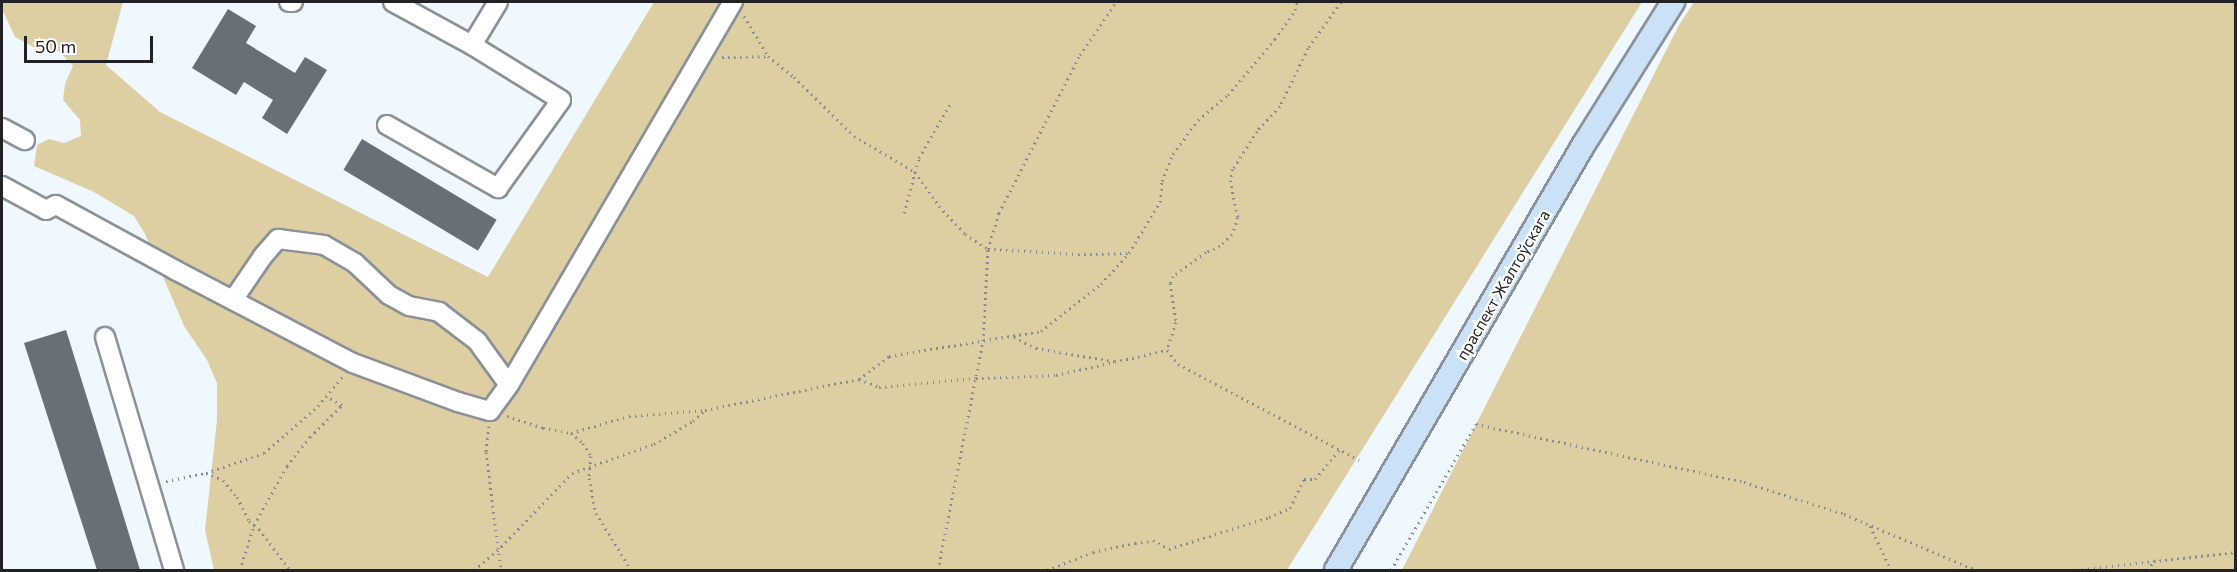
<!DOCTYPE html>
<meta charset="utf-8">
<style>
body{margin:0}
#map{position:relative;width:2237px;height:572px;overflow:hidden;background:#eff7ff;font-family:Commissioner,sans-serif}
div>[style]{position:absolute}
.green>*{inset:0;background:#decfa2}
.building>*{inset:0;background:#686f76;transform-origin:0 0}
.path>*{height:3px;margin-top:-1.5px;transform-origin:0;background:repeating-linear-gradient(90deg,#878c92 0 1.5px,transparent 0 6px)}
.roads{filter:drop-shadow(2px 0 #8a9198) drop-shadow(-2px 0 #8a9198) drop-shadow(0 2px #8a9198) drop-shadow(0 -2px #8a9198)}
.minor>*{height:18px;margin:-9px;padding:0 9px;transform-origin:9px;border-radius:9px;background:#fff}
.major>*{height:22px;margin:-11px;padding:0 11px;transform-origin:11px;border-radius:11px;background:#cbe1f8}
span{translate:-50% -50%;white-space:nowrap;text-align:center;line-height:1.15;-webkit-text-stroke:4.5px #fff;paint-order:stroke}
.street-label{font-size:16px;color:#202225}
.frame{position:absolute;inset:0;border:3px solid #202225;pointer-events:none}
.scale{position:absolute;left:24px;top:36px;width:129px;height:27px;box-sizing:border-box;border:3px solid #202225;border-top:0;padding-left:8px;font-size:18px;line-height:21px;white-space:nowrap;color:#202225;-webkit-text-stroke:4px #fff;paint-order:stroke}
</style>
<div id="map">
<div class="green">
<i style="clip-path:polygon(2px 2px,123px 2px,106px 65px,160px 112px,488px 277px,654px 2px,1642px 2px,1287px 570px,214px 570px,205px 530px,217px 420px,217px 383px,207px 360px,184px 326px,145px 234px,134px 216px,94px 192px,34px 166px,37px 145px,49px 139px,64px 143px,81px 136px,80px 120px,63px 100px,65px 84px,73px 66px,59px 51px,37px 49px,15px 37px,2px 9px)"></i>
<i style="clip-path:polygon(1694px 2px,2235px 2px,2235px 570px,1402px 570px,1679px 25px)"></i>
</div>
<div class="building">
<i style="clip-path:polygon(228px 9px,256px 26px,246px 43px,295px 73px,305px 57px,327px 70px,287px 134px,262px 118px,273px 100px,244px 82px,236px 95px,192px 68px)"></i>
<i style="left:362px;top:139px;width:157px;height:36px;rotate:31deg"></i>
<i style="clip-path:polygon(66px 330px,102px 446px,140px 570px,97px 570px,24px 343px)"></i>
</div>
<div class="path">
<i style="left:1341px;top:2px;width:57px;rotate:125.7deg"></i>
<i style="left:1308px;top:48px;width:64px;rotate:115.8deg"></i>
<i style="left:1280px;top:106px;width:34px;rotate:133deg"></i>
<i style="left:1257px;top:131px;width:45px;rotate:122.3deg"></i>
<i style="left:1233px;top:169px;width:11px;rotate:105deg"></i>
<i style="left:1230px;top:180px;width:38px;rotate:78deg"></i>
<i style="left:1238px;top:217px;width:18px;rotate:109deg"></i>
<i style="left:1232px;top:234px;width:17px;rotate:135deg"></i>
<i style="left:1220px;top:246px;width:15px;rotate:157deg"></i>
<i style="left:1206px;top:252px;width:41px;rotate:144deg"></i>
<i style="left:1173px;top:276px;width:8px;rotate:113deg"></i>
<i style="left:1170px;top:283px;width:39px;rotate:81deg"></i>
<i style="left:1176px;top:322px;width:29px;rotate:108deg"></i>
<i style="left:1167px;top:350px;width:18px;rotate:52deg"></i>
<i style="left:1178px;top:364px;width:205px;rotate:27.9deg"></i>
<i style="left:744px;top:16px;width:47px;rotate:59deg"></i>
<i style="left:768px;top:56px;width:33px;rotate:39deg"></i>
<i style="left:794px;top:77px;width:84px;rotate:44.5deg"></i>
<i style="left:854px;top:136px;width:71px;rotate:30.5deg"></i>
<i style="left:915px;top:172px;width:42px;rotate:54.8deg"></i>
<i style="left:939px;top:206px;width:38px;rotate:47deg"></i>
<i style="left:965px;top:234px;width:27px;rotate:33deg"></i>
<i style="left:988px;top:249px;width:90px;rotate:3.2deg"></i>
<i style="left:1078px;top:254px;width:50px;rotate:-1.1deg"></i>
<i style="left:722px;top:57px;width:46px;rotate:-1.2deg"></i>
<i style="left:904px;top:213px;width:57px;rotate:-74.7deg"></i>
<i style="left:919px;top:158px;width:62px;rotate:-60.1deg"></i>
<i style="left:1014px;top:337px;width:25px;rotate:27deg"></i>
<i style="left:1036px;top:348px;width:83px;rotate:9.7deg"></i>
<i style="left:859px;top:379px;width:38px;rotate:-37deg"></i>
<i style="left:889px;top:356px;width:154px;rotate:-9.3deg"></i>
<i style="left:1041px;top:331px;width:76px;rotate:-38.1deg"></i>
<i style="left:1101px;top:284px;width:42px;rotate:-47.9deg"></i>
<i style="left:1129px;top:253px;width:60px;rotate:-58.7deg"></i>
<i style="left:1160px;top:202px;width:21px;rotate:-85deg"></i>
<i style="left:1162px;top:181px;width:29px;rotate:-68deg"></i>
<i style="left:1173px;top:154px;width:42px;rotate:-53.7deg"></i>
<i style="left:1198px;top:120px;width:39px;rotate:-40deg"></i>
<i style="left:1228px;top:95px;width:73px;rotate:-50deg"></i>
<i style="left:1275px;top:39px;width:35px;rotate:-55deg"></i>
<i style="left:1295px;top:10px;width:8px;rotate:-76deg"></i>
<i style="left:507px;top:416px;width:38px;rotate:18deg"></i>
<i style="left:543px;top:428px;width:28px;rotate:10deg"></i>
<i style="left:571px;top:433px;width:60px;rotate:-16.3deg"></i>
<i style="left:629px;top:416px;width:76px;rotate:-4.5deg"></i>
<i style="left:705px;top:410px;width:157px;rotate:-11.4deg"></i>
<i style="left:859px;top:379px;width:22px;rotate:22deg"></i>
<i style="left:879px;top:387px;width:97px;rotate:-5.3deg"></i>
<i style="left:976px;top:378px;width:80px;rotate:-2.1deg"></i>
<i style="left:1056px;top:375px;width:114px;rotate:-12.7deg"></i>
<i style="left:489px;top:426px;width:26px;rotate:97deg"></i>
<i style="left:486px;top:452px;width:119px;rotate:82.8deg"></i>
<i style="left:571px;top:433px;width:16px;rotate:40deg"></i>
<i style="left:583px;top:443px;width:15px;rotate:58deg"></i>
<i style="left:591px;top:456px;width:22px;rotate:95deg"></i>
<i style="left:589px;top:478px;width:36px;rotate:79deg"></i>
<i style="left:596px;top:513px;width:67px;rotate:58.4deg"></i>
<i style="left:206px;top:473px;width:61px;rotate:-19deg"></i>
<i style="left:264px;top:453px;width:72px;rotate:-41deg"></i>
<i style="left:318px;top:406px;width:39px;rotate:-50deg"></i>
<i style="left:166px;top:481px;width:41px;rotate:-11.3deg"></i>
<i style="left:206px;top:473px;width:18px;rotate:22deg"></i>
<i style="left:223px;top:480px;width:22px;rotate:51deg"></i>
<i style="left:237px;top:497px;width:27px;rotate:63deg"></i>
<i style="left:249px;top:521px;width:13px;rotate:39deg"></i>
<i style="left:259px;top:529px;width:51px;rotate:52.9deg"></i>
<i style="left:1870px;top:526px;width:49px;rotate:64.5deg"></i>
<i style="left:240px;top:570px;width:47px;rotate:-72.7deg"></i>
<i style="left:254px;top:525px;width:68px;rotate:-60.8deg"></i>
<i style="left:287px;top:466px;width:37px;rotate:-52deg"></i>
<i style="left:310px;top:437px;width:45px;rotate:-45deg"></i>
<i style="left:342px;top:405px;width:18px;rotate:-151deg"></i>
<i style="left:474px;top:570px;width:30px;rotate:-40deg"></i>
<i style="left:497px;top:551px;width:108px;rotate:-46.1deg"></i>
<i style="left:572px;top:473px;width:87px;rotate:-19.5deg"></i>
<i style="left:654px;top:444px;width:45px;rotate:-30.5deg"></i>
<i style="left:693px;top:421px;width:15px;rotate:-42deg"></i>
<i style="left:938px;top:570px;width:233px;rotate:-78.9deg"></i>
<i style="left:983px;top:341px;width:92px;rotate:-86.9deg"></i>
<i style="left:988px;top:249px;width:38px;rotate:-73deg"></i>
<i style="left:999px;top:213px;width:178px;rotate:-62.9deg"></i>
<i style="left:1080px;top:55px;width:64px;rotate:-55.8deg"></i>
<i style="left:1047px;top:570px;width:49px;rotate:-21.4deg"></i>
<i style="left:1093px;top:552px;width:43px;rotate:-12.1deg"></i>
<i style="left:1135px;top:543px;width:18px;rotate:-9deg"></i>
<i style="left:1153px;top:540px;width:18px;rotate:29deg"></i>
<i style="left:1169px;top:549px;width:105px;rotate:-17.7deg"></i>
<i style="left:1269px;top:517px;width:23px;rotate:-23deg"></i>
<i style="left:1290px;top:508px;width:32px;rotate:-64deg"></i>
<i style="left:1304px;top:479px;width:11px"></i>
<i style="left:1315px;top:479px;width:39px;rotate:-50deg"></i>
<i style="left:1391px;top:570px;width:169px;rotate:-59.8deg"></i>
<i style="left:1476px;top:424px;width:274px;rotate:12.2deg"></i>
<i style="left:1744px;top:482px;width:105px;rotate:17.7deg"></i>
<i style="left:1844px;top:514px;width:143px;rotate:23deg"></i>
<i style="left:2076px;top:570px;width:161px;rotate:-6.4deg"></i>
<i style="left:2147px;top:570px;width:13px;rotate:-51deg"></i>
</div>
<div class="roads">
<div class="minor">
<i style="left:289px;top:2px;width:4px"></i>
<i style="left:393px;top:2px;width:90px;rotate:28.6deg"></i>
<i style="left:472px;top:45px;width:50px;rotate:-58.8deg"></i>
<i style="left:387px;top:125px;width:128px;rotate:29.6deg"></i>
<i style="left:498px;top:188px;width:108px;rotate:-54.4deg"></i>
<i style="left:561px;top:100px;width:105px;rotate:-148.3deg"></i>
<i style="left:2px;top:128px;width:26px;rotate:28deg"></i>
<i style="left:2px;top:186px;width:50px;rotate:28.6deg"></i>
<i style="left:46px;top:210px;width:11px;rotate:-27deg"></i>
<i style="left:56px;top:205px;width:136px;rotate:28.6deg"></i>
<i style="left:175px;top:270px;width:201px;rotate:27.6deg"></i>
<i style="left:353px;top:363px;width:112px;rotate:20.4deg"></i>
<i style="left:458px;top:402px;width:33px;rotate:16deg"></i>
<i style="left:490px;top:411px;width:32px;rotate:-54deg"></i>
<i style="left:509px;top:385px;width:444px;rotate:-59.7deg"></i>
<i style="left:233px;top:300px;width:53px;rotate:-55.7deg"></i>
<i style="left:263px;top:256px;width:23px;rotate:-49deg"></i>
<i style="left:278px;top:239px;width:46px;rotate:7.4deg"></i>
<i style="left:324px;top:245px;width:36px;rotate:30deg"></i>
<i style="left:355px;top:263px;width:47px;rotate:43.3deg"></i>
<i style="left:389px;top:295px;width:23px;rotate:29deg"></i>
<i style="left:409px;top:306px;width:31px;rotate:11deg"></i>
<i style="left:439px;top:312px;width:48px;rotate:37.3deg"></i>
<i style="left:477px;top:341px;width:54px;rotate:54deg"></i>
<i style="left:105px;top:337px;width:243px;rotate:73.5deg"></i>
</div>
<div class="major">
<i style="left:1336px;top:570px;width:493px;rotate:-59.8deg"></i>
<i style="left:1584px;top:144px;width:168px;rotate:-57.9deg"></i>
</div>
</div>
<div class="street-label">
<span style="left:1503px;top:285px;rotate:-60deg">праспект Жалтоўскага</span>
</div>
<div class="frame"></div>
<div class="scale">50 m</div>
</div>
